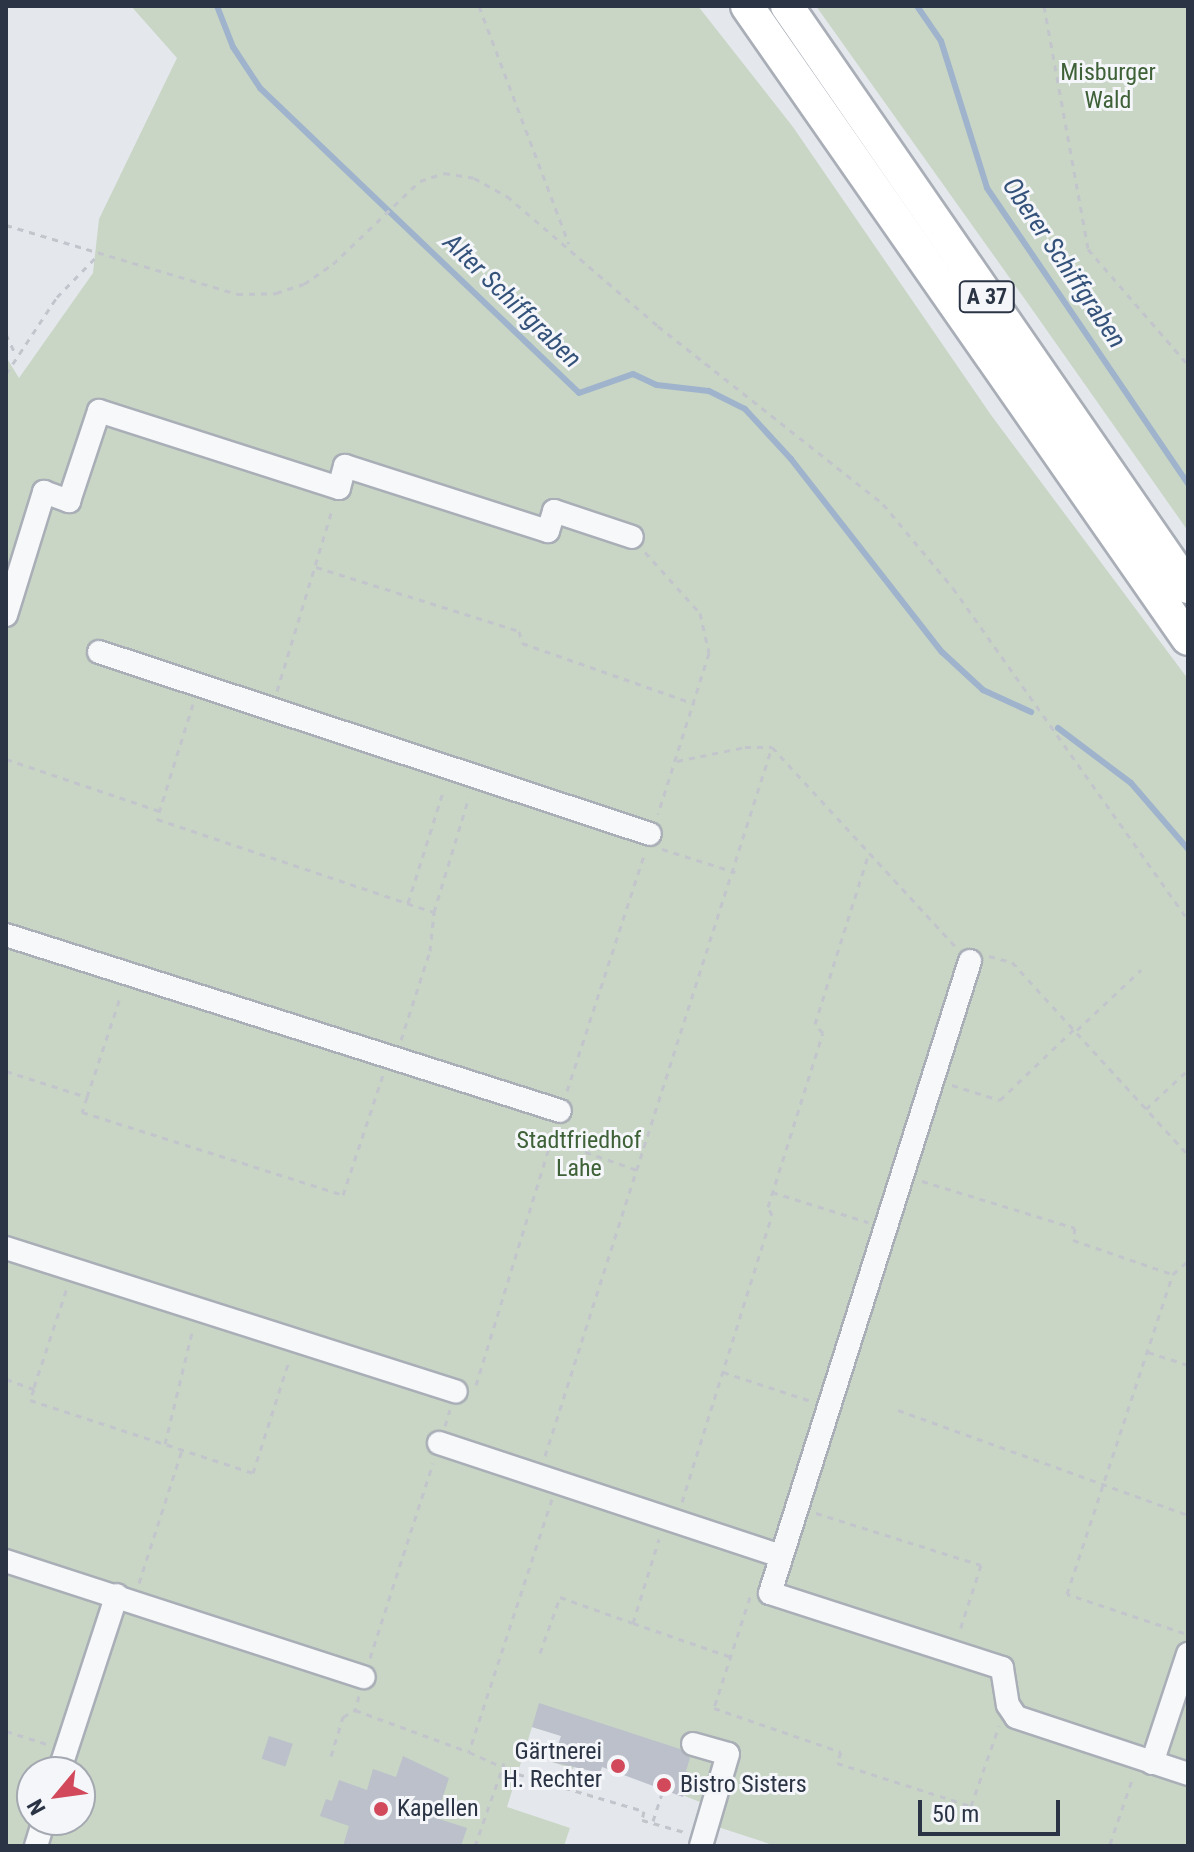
<!DOCTYPE html>
<meta charset="utf-8">
<style>
body{margin:0}
#map{position:relative;width:1194px;height:1852px;overflow:hidden;background:#e4e7ec;font-family:"Roboto Condensed",sans-serif}
div>[style]{position:absolute}
.green>*{inset:0;background:#c9d6c5}
.stream>*{height:6px;margin:-3px;padding:0 3px;transform-origin:3px;border-radius:3px;background:#9fb4cc}
.building>*{inset:0;background:#bbc0ca;transform-origin:0 0}
.path>*{height:3px;margin-top:-1.5px;transform-origin:0;background:repeating-linear-gradient(90deg,#c2c5cb 0 6px,transparent 0 12px)}
.roads{filter:drop-shadow(2px 0 #a9aeb7) drop-shadow(-2px 0 #a9aeb7) drop-shadow(0 2px #a9aeb7) drop-shadow(0 -2px #a9aeb7)}
.minor>*{height:22px;margin:-11px;padding:0 11px;transform-origin:11px;border-radius:11px;background:#f7f8fa}
.highway>*{height:32px;margin:-16px;padding:0 16px;transform-origin:16px;border-radius:16px;background:#fff}
.dots>*{width:22px;height:22px;translate:-50% -50%;box-sizing:border-box;border:4px solid #f4f6f9;border-radius:50%}
span{translate:-50% -50%;white-space:nowrap;text-align:center;line-height:1.15;-webkit-text-stroke:6px #f4f6f9;paint-order:stroke}
.shield-label span{padding:2px 6px;background:#f4f6f9;border:2px solid;border-radius:6px;-webkit-text-stroke-width:0}
.shield-label{font-size:22px;color:#2b3445;font-weight:700}
.park-label{font-size:24px;color:#3f6138}
.poi-label{font-size:24px;color:#2b3445}
.right{translate:-100% -50%;text-align:right}
.left{translate:0 -50%;text-align:left}
.water-label{font-size:26px;color:#34527a;font-style:italic}
.frame{position:absolute;inset:0;border:8px solid #2b3445;pointer-events:none}
.north{position:absolute;left:16px;top:1756px;width:80px;height:80px;box-sizing:border-box;background:#f4f6f9;border:2px solid #a4a8b1;border-radius:50%;rotate:241deg;font-size:22px;font-weight:700;line-height:32px;text-align:center;color:#2b3445}
.north::after{content:'';display:block;margin:auto;width:28px;height:36px;background:#d1495b;clip-path:polygon(50% 0,100% 100%,50% 72%,0 100%)}
.scale{position:absolute;left:918px;top:1800px;width:142px;height:36px;box-sizing:border-box;border:4px solid #2b3445;border-top:0;padding-left:10px;font-size:24px;line-height:28px;white-space:nowrap;color:#2b3445;-webkit-text-stroke:6px #f4f6f9;paint-order:stroke}
</style>
<div id="map">
<div class="green">
<i style="clip-path:polygon(evenodd,131px 6px,698px 6px,793px 127px,991px 415px,1188px 679px,1188px 1846px,776px 1846px,715px 1826px,720px 1810px,655px 1784px,577px 1756px,573px 1769px,552px 1762px,562px 1736px,532px 1727px,507px 1807px,570px 1828px,564px 1846px,6px 1846px,6px 357px,19px 378px,93px 273px,99px 219px,177px 58px,131px 6px,32px 1772px,80px 1772px,80px 1820px,32px 1820px,32px 1772px)"></i>
<i style="clip-path:polygon(816px 6px,1188px 6px,1188px 531px,1029px 305px)"></i>
</div>
<div class="stream">
<i style="left:217px;top:6px;width:44px;rotate:68.7deg"></i>
<i style="left:233px;top:47px;width:49px;rotate:56.6deg"></i>
<i style="left:260px;top:88px;width:441px;rotate:43.7deg"></i>
<i style="left:579px;top:393px;width:57px;rotate:-19.4deg"></i>
<i style="left:633px;top:374px;width:26px;rotate:25deg"></i>
<i style="left:657px;top:385px;width:52px;rotate:6.6deg"></i>
<i style="left:709px;top:391px;width:40px;rotate:26.6deg"></i>
<i style="left:745px;top:409px;width:68px;rotate:47.4deg"></i>
<i style="left:791px;top:459px;width:245px;rotate:52deg"></i>
<i style="left:942px;top:652px;width:56px;rotate:42.8deg"></i>
<i style="left:983px;top:690px;width:53px;rotate:24.6deg"></i>
<i style="left:917px;top:6px;width:42px;rotate:55.6deg"></i>
<i style="left:941px;top:41px;width:154px;rotate:72.6deg"></i>
<i style="left:987px;top:188px;width:358px;rotate:55.8deg"></i>
<i style="left:1058px;top:728px;width:91px;rotate:37deg"></i>
<i style="left:1131px;top:783px;width:87px;rotate:49.2deg"></i>
</div>
<div class="building">
<i style="clip-path:polygon(539px 1703px,680px 1749px,690px 1758px,686px 1771px,691px 1773px,683px 1797px,602px 1767px,600px 1773px,552px 1762px,561px 1736px,532px 1727px)"></i>
<i style="left:269px;top:1736px;width:25px;height:24px;rotate:18deg"></i>
<i style="clip-path:polygon(403px 1756px,449px 1778px,436px 1818px,467px 1828px,461px 1846px,343px 1846px,349px 1826px,320px 1816px,326px 1799px,332px 1801px,339px 1780px,367px 1790px,373px 1769px,396px 1777px)"></i>
</div>
<div class="path">
<i style="left:479px;top:6px;width:254px;rotate:69.3deg"></i>
<i style="left:1044px;top:6px;width:247px;rotate:79.7deg"></i>
<i style="left:1088px;top:249px;width:153px;rotate:49.2deg"></i>
<i style="left:6px;top:225px;width:241px;rotate:16.6deg"></i>
<i style="left:237px;top:294px;width:39px;rotate:-1deg"></i>
<i style="left:276px;top:293px;width:29px;rotate:-18deg"></i>
<i style="left:304px;top:284px;width:35px;rotate:-35deg"></i>
<i style="left:333px;top:264px;width:120px;rotate:-43.7deg"></i>
<i style="left:420px;top:181px;width:25px;rotate:-18deg"></i>
<i style="left:444px;top:173px;width:30px;rotate:9deg"></i>
<i style="left:474px;top:178px;width:38px;rotate:29deg"></i>
<i style="left:507px;top:196px;width:199px;rotate:40.7deg"></i>
<i style="left:658px;top:326px;width:287px;rotate:38.3deg"></i>
<i style="left:883px;top:504px;width:109px;rotate:50.2deg"></i>
<i style="left:953px;top:588px;width:407px;rotate:54.7deg"></i>
<i style="left:6px;top:334px;width:23px;rotate:65deg"></i>
<i style="left:6px;top:374px;width:92px;rotate:-56.5deg"></i>
<i style="left:57px;top:297px;width:62px;rotate:-45.7deg"></i>
<i style="left:645px;top:552px;width:82px;rotate:48deg"></i>
<i style="left:700px;top:613px;width:41px;rotate:77.3deg"></i>
<i style="left:709px;top:653px;width:169px;rotate:107.6deg"></i>
<i style="left:316px;top:567px;width:213px;rotate:17.5deg"></i>
<i style="left:519px;top:631px;width:12px;rotate:76deg"></i>
<i style="left:522px;top:643px;width:183px;rotate:19.4deg"></i>
<i style="left:277px;top:691px;width:192px;rotate:-73.1deg"></i>
<i style="left:193px;top:704px;width:121px;rotate:107.4deg"></i>
<i style="left:157px;top:819px;width:292px;rotate:18.6deg"></i>
<i style="left:434px;top:912px;width:120px;rotate:-73.1deg"></i>
<i style="left:6px;top:759px;width:163px;rotate:18.7deg"></i>
<i style="left:677px;top:761px;width:69px;rotate:-11.6deg"></i>
<i style="left:745px;top:747px;width:27px"></i>
<i style="left:772px;top:747px;width:272px;rotate:47.4deg"></i>
<i style="left:662px;top:849px;width:77px;rotate:17.5deg"></i>
<i style="left:408px;top:903px;width:120px;rotate:-72.5deg"></i>
<i style="left:989px;top:956px;width:24px;rotate:15deg"></i>
<i style="left:1012px;top:962px;width:261px;rotate:47.6deg"></i>
<i style="left:1077px;top:1030px;width:88px;rotate:-43.2deg"></i>
<i style="left:401px;top:1040px;width:94px;rotate:-72deg"></i>
<i style="left:430px;top:951px;width:39px;rotate:-84deg"></i>
<i style="left:6px;top:1071px;width:85px;rotate:17.8deg"></i>
<i style="left:87px;top:1097px;width:16px;rotate:108deg"></i>
<i style="left:82px;top:1112px;width:274px;rotate:17.6deg"></i>
<i style="left:343px;top:1195px;width:126px;rotate:-71.6deg"></i>
<i style="left:952px;top:1085px;width:50px;rotate:17.4deg"></i>
<i style="left:1000px;top:1100px;width:103px;rotate:-43.8deg"></i>
<i style="left:567px;top:1091px;width:248px;rotate:-71.9deg"></i>
<i style="left:87px;top:1097px;width:108px;rotate:-71.6deg"></i>
<i style="left:1146px;top:1109px;width:57px;rotate:-42.9deg"></i>
<i style="left:551px;top:1140px;width:91px;rotate:19.2deg"></i>
<i style="left:922px;top:1181px;width:160px;rotate:17.1deg"></i>
<i style="left:1075px;top:1228px;width:12px;rotate:99deg"></i>
<i style="left:1073px;top:1240px;width:105px;rotate:19deg"></i>
<i style="left:772px;top:1192px;width:101px;rotate:17.4deg"></i>
<i style="left:1148px;top:1352px;width:42px;rotate:18deg"></i>
<i style="left:723px;top:1372px;width:93px;rotate:18.2deg"></i>
<i style="left:6px;top:1379px;width:30px;rotate:20deg"></i>
<i style="left:34px;top:1389px;width:12px;rotate:110deg"></i>
<i style="left:30px;top:1400px;width:235px;rotate:18.1deg"></i>
<i style="left:253px;top:1473px;width:118px;rotate:-72.2deg"></i>
<i style="left:476px;top:1385px;width:268px;rotate:-72.9deg"></i>
<i style="left:34px;top:1387px;width:104px;rotate:-71.6deg"></i>
<i style="left:898px;top:1410px;width:308px;rotate:19.9deg"></i>
<i style="left:445px;top:1426px;width:17px;rotate:-73deg"></i>
<i style="left:165px;top:1444px;width:119px;rotate:-76.4deg"></i>
<i style="left:545px;top:1456px;width:744px;rotate:-72.25deg"></i>
<i style="left:552px;top:1499px;width:266px;rotate:108.2deg"></i>
<i style="left:469px;top:1752px;width:54px;rotate:24.2deg"></i>
<i style="left:518px;top:1774px;width:131px;rotate:16.4deg"></i>
<i style="left:644px;top:1811px;width:9px;rotate:103deg"></i>
<i style="left:642px;top:1820px;width:44px;rotate:15.9deg"></i>
<i style="left:682px;top:1502px;width:301px;rotate:-72.6deg"></i>
<i style="left:772px;top:1215px;width:9px;rotate:-117deg"></i>
<i style="left:768px;top:1207px;width:182px;rotate:-72.5deg"></i>
<i style="left:823px;top:1033px;width:12px;rotate:-132deg"></i>
<i style="left:815px;top:1024px;width:179px;rotate:-72.5deg"></i>
<i style="left:816px;top:1513px;width:173px;rotate:17.5deg"></i>
<i style="left:981px;top:1565px;width:71px;rotate:107.9deg"></i>
<i style="left:139px;top:1583px;width:140px;rotate:-72.1deg"></i>
<i style="left:750px;top:1597px;width:117px;rotate:108deg"></i>
<i style="left:714px;top:1708px;width:134px;rotate:19.1deg"></i>
<i style="left:841px;top:1752px;width:12px;rotate:110deg"></i>
<i style="left:837px;top:1763px;width:141px;rotate:17.8deg"></i>
<i style="left:971px;top:1806px;width:85px;rotate:-70.7deg"></i>
<i style="left:633px;top:1623px;width:104px;rotate:19.1deg"></i>
<i style="left:1184px;top:1633px;width:123px;rotate:-161.6deg"></i>
<i style="left:1067px;top:1594px;width:337px;rotate:-71.7deg"></i>
<i style="left:1173px;top:1274px;width:20px;rotate:-41deg"></i>
<i style="left:540px;top:1653px;width:59px;rotate:-70.3deg"></i>
<i style="left:560px;top:1597px;width:77px;rotate:19.6deg"></i>
<i style="left:633px;top:1623px;width:88px;rotate:-72.8deg"></i>
<i style="left:370px;top:1658px;width:205px;rotate:-72.1deg"></i>
<i style="left:359px;top:1696px;width:15px;rotate:106deg"></i>
<i style="left:355px;top:1710px;width:121px;rotate:20.2deg"></i>
<i style="left:6px;top:1731px;width:43px;rotate:17.6deg"></i>
<i style="left:331px;top:1756px;width:41px;rotate:-72.9deg"></i>
<i style="left:343px;top:1717px;width:14px;rotate:-30deg"></i>
<i style="left:653px;top:1821px;width:32px;rotate:-72deg"></i>
<i style="left:475px;top:1846px;width:88px;rotate:-70.7deg"></i>
<i style="left:1117px;top:1846px;width:7px;rotate:-164deg"></i>
<i style="left:1110px;top:1844px;width:71px;rotate:-71.1deg"></i>
</div>
<div class="roads">
<div class="minor">
<i style="left:6px;top:615px;width:129px;rotate:-72.8deg"></i>
<i style="left:44px;top:492px;width:27px;rotate:20deg"></i>
<i style="left:69px;top:501px;width:95px;rotate:-71.6deg"></i>
<i style="left:99px;top:411px;width:252px;rotate:17.8deg"></i>
<i style="left:339px;top:488px;width:23px;rotate:-75deg"></i>
<i style="left:345px;top:466px;width:213px;rotate:17.8deg"></i>
<i style="left:548px;top:531px;width:21px;rotate:-73deg"></i>
<i style="left:554px;top:511px;width:82px;rotate:18.4deg"></i>
<i style="left:99px;top:652px;width:580px;rotate:18.28deg"></i>
<i style="left:6px;top:935px;width:581px;rotate:17.62deg"></i>
<i style="left:970px;top:961px;width:663px;rotate:107.56deg"></i>
<i style="left:770px;top:1593px;width:244px;rotate:17.9deg"></i>
<i style="left:1002px;top:1668px;width:37px;rotate:81deg"></i>
<i style="left:1008px;top:1705px;width:14px;rotate:56deg"></i>
<i style="left:1016px;top:1717px;width:181px;rotate:18.3deg"></i>
<i style="left:6px;top:1248px;width:472px;rotate:17.7deg"></i>
<i style="left:439px;top:1443px;width:360px;rotate:18.3deg"></i>
<i style="left:6px;top:1561px;width:376px;rotate:18deg"></i>
<i style="left:693px;top:1744px;width:36px;rotate:16deg"></i>
<i style="left:728px;top:1754px;width:96px;rotate:106.4deg"></i>
<i style="left:1152px;top:1763px;width:115px;rotate:-71.7deg"></i>
<i style="left:59px;top:1772px;width:186px;rotate:-71.9deg"></i>
<i style="left:36px;top:1846px;width:27px;rotate:-73deg"></i>
</div>
<div class="highway">
<i style="left:747px;top:6px;width:771px;rotate:55.14deg"></i>
<i style="left:787px;top:6px;width:706px;rotate:55.39deg"></i>
</div>
</div>
<div class="dots">
<i style="left:618px;top:1766px;background:#d1495b"></i>
<i style="left:664px;top:1785px;background:#d1495b"></i>
<i style="left:381px;top:1809px;background:#d1495b"></i>
</div>
<div class="shield-label">
<span style="left:987px;top:297px">A 37</span>
</div>
<div class="park-label">
<span style="left:1108px;top:87px">Misburger<br>Wald</span>
<span style="left:579px;top:1155px">Stadtfriedhof<br>Lahe</span>
</div>
<div class="poi-label">
<span class="right" style="left:602px;top:1766px">Gärtnerei<br>H. Rechter</span>
<span class="left" style="left:680px;top:1785px">Bistro Sisters</span>
<span class="left" style="left:397px;top:1809px">Kapellen</span>
</div>
<div class="water-label">
<span style="left:1064px;top:263px;rotate:56deg">Oberer Schiffgraben</span>
<span style="left:512px;top:301px;rotate:44deg">Alter Schiffgraben</span>
</div>
<div class="frame"></div>
<div class="north">N</div>
<div class="scale">50 m</div>
</div>
